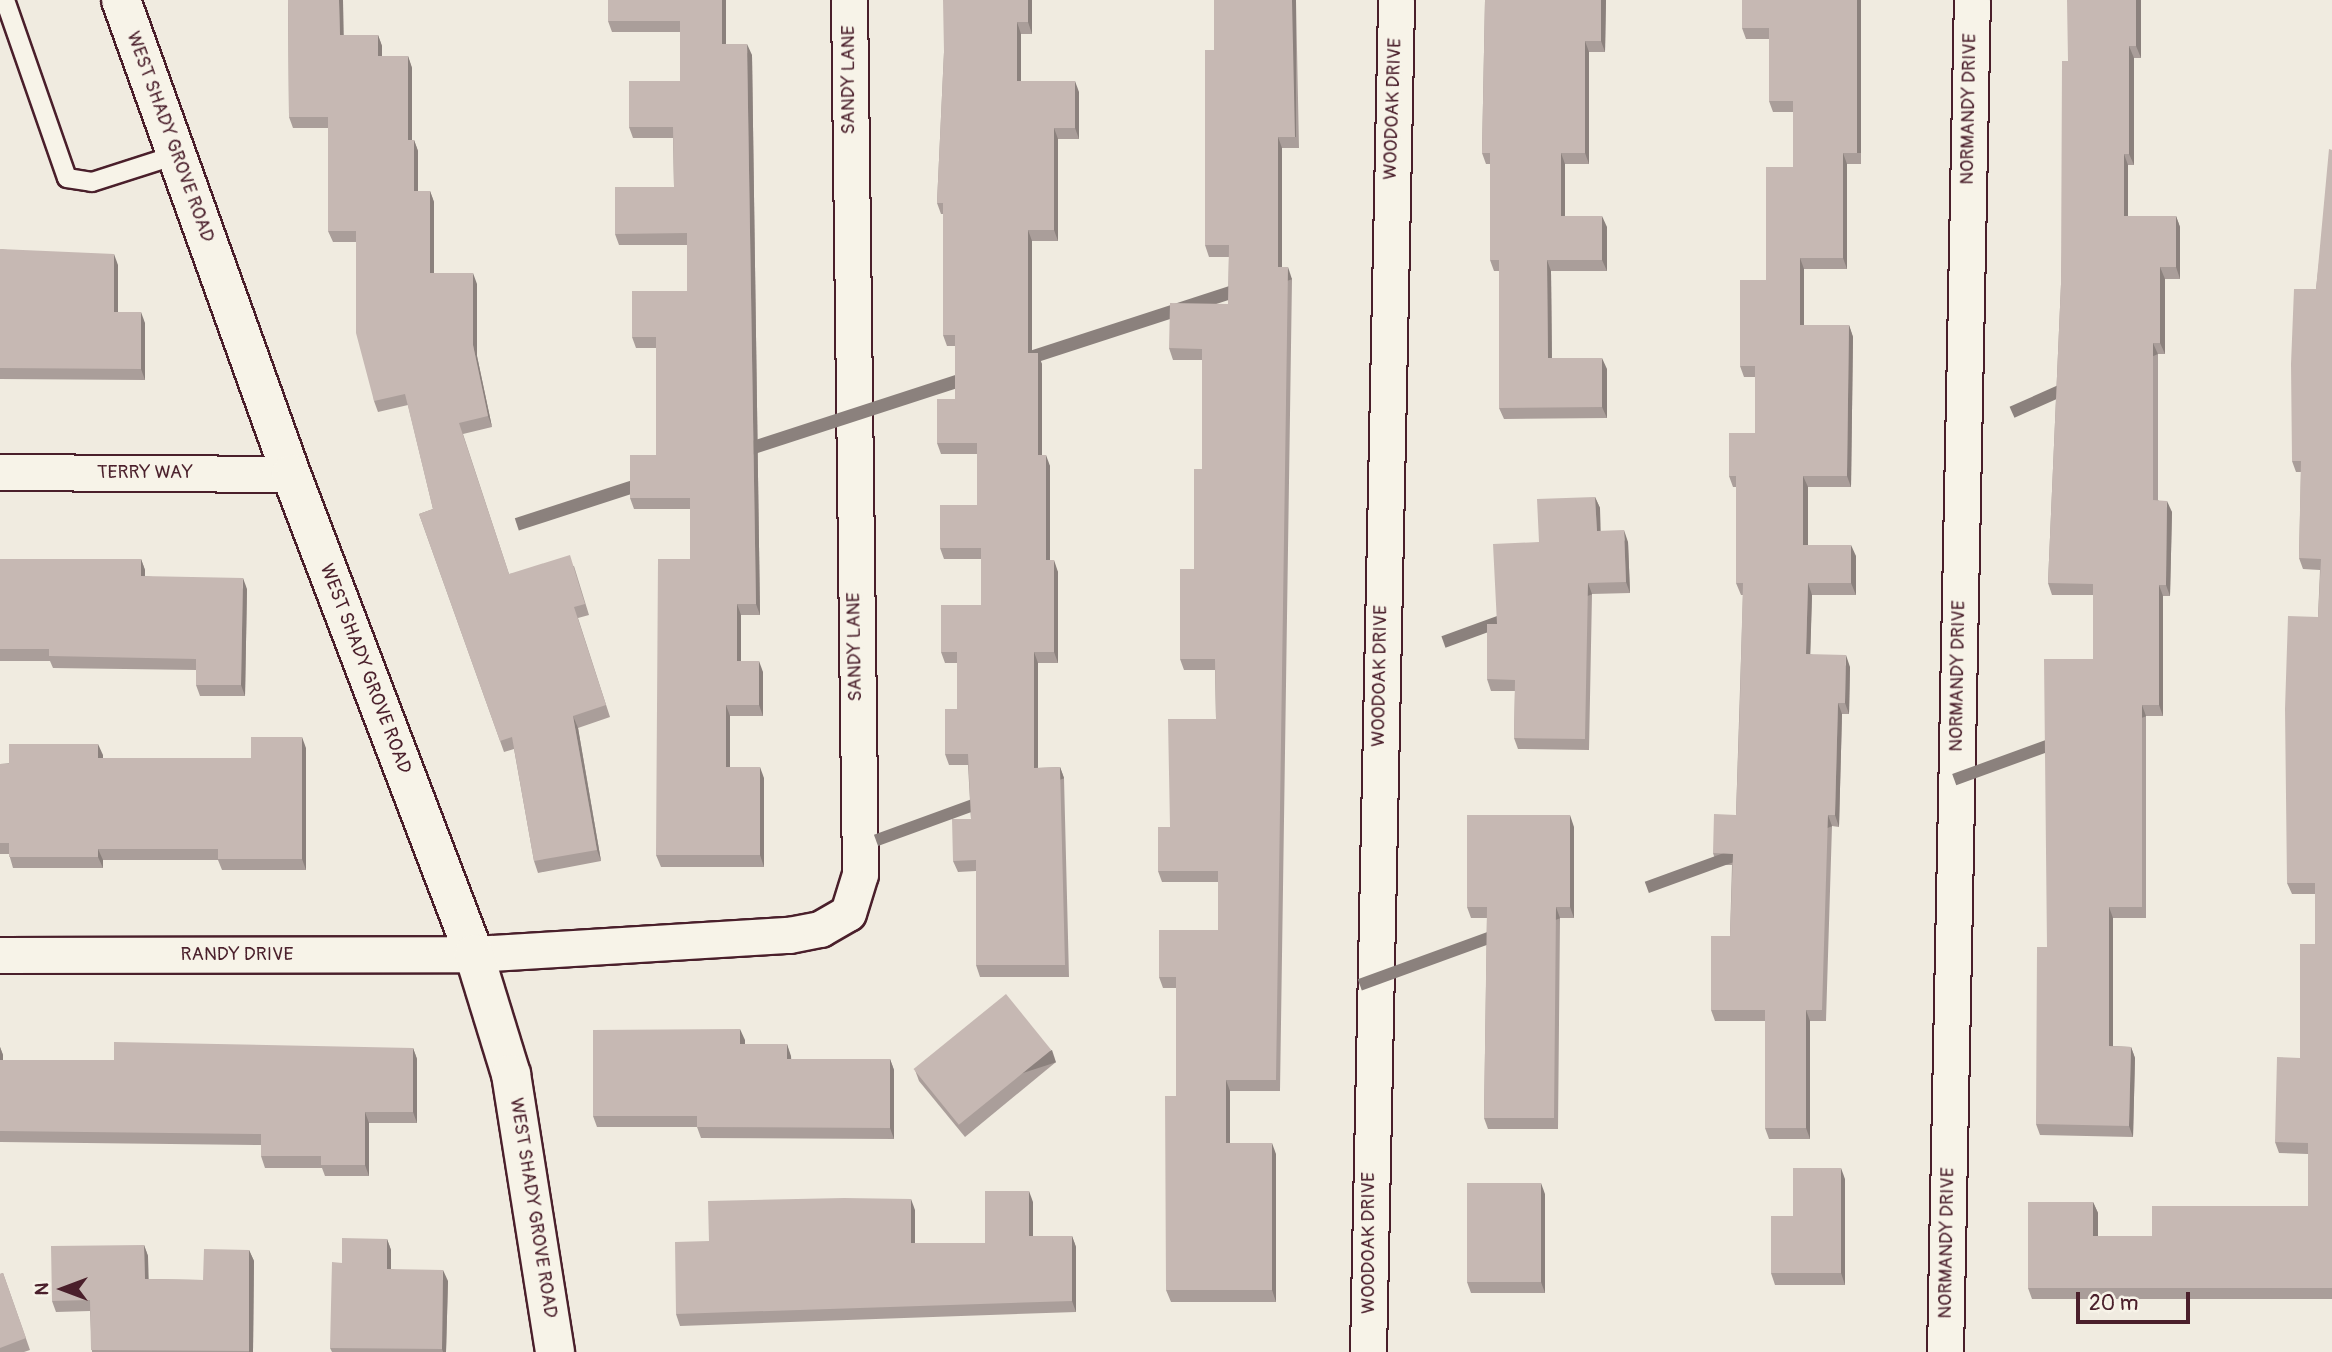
<!DOCTYPE html>
<style>
body{margin:0}
#map{position:relative;width:2332px;height:1352px;overflow:hidden;background:#f0ebe0;font-family:Pangolin,sans-serif}
div>[style]{position:absolute}
.roads{filter:drop-shadow(2px 0 #4a1f2b) drop-shadow(-2px 0 #4a1f2b) drop-shadow(0 2px #4a1f2b) drop-shadow(0 -2px #4a1f2b)}
.lane>*{height:18px;margin:-9px;padding:0 9px;transform-origin:9px;border-radius:9px;background:#f7f3e8}
.street>*{height:35px;margin:-17.5px;padding:0 17.5px;transform-origin:17.5px;border-radius:17.5px;background:#f7f3e8}
.secondary>*{height:38px;margin:-19px;padding:0 19px;transform-origin:19px;border-radius:19px;background:#f7f3e8}
.wall>*{inset:0;background:#aa9e9a}
.shaded-wall>*{inset:0;background:#8b817d;transform-origin:0 0}
.building>*{inset:0;background:#c6b8b3;transform-origin:0 0}
span{translate:-50% -50%;white-space:nowrap;text-align:center;line-height:1.15;-webkit-text-stroke:5px #f7f3e8;paint-order:stroke}
.street-label{font-size:19px;color:#4a1f2b}
.north{position:absolute;left:28px;top:1254px;width:70px;height:70px;-webkit-text-stroke:5px #f7f3e8;paint-order:stroke;rotate:270deg;font-size:19px;font-weight:700;line-height:28px;text-align:center;color:#4a1f2b}
.north::after{content:'';display:block;margin:auto;width:24px;height:32px;background:#4a1f2b;clip-path:polygon(50% 0,100% 100%,50% 72%,0 100%)}
.scale{position:absolute;left:2076px;top:1292px;width:114px;height:32px;box-sizing:border-box;border:4px solid #4a1f2b;border-top:0;padding-left:9px;font-size:21px;line-height:24px;white-space:nowrap;color:#4a1f2b;-webkit-text-stroke:5px #f7f3e8;paint-order:stroke}
</style>
<div id="map">
<div class="roads">
<div class="lane">
<i style="left:5px;top:0;width:188px;rotate:70.8deg"></i>
<i style="left:67px;top:178px;width:25px;rotate:9deg"></i>
<i style="left:92px;top:182px;width:88px;rotate:-17.8deg"></i>
</div>
<div class="street">
<i style="left:0;top:472px;width:291px;rotate:0.4deg"></i>
<i style="left:0;top:955px;width:474px;rotate:-0.1deg"></i>
<i style="left:474px;top:954px;width:316px;rotate:-3.5deg"></i>
<i style="left:789px;top:935px;width:32px;rotate:-11deg"></i>
<i style="left:820px;top:929px;width:32px;rotate:-30deg"></i>
<i style="left:848px;top:913px;width:41px;rotate:-72.9deg"></i>
<i style="left:860px;top:874px;width:874px;rotate:-90.72deg"></i>
<i style="left:1368px;top:1352px;width:1352px;rotate:-88.81deg"></i>
<i style="left:1945px;top:1352px;width:1352px;rotate:-88.86deg"></i>
</div>
<div class="secondary">
<i style="left:121px;top:0;width:504px;rotate:70.27deg"></i>
<i style="left:291px;top:474px;width:514px;rotate:69.13deg"></i>
<i style="left:474px;top:954px;width:126px;rotate:72.9deg"></i>
<i style="left:511px;top:1074px;width:281px;rotate:81deg"></i>
</div>
</div>
<div class="wall">
<i style="clip-path:polygon(288px 0,343px 0,343px 35px,378px 35px,382px 46px,382px 56px,408px 56px,412px 68px,412px 140px,414px 140px,418px 151px,418px 191px,430px 191px,434px 202px,434px 273px,477px 284px,477px 356px,492px 427px,463px 434px,509px 574px,574px 566px,589px 615px,578px 618px,610px 717px,578px 728px,601px 861px,538px 873px,534px 861px,514px 749px,504px 752px,419px 514px,433px 509px,408px 405px,378px 412px,374px 401px,356px 242px,333px 242px,328px 231px,328px 128px,293px 128px,289px 117px)"></i>
<i style="clip-path:polygon(726px 0,726px 44px,752px 55px,760px 615px,741px 615px,741px 661px,763px 672px,763px 716px,730px 716px,730px 767px,764px 778px,764px 867px,661px 867px,656px 855px,690px 559px,690px 509px,634px 509px,630px 498px,656px 455px,656px 348px,636px 348px,632px 337px,687px 291px,687px 245px,619px 245px,615px 234px,674px 187px,673px 138px,633px 138px,629px 127px,680px 81px,680px 32px,612px 32px,608px 21px)"></i>
<i style="clip-path:polygon(1032px 0,1032px 34px,1021px 34px,1021px 81px,1079px 92px,1079px 139px,1058px 139px,1058px 241px,1032px 241px,1032px 353px,1042px 364px,1042px 455px,1050px 466px,1050px 560px,1058px 572px,1058px 663px,1038px 663px,1038px 768px,1060px 767px,1064px 778px,1069px 977px,980px 977px,976px 965px,976px 871px,958px 872px,953px 861px,971px 819px,968px 765px,949px 765px,945px 754px,957px 709px,957px 663px,945px 663px,941px 652px,981px 605px,981px 559px,944px 559px,940px 548px,977px 505px,977px 454px,941px 454px,937px 443px,955px 399px,955px 346px,947px 346px,943px 335px,943px 214px,941px 214px,937px 203px,944px 52px)"></i>
<i style="clip-path:polygon(1214px 0,1296px 0,1299px 148px,1282px 148px,1282px 267px,1292px 279px,1280px 1091px,1230px 1091px,1230px 1143px,1276px 1154px,1276px 1302px,1171px 1302px,1166px 1290px,1176px 1096px,1176px 988px,1163px 988px,1159px 977px,1218px 930px,1218px 882px,1162px 882px,1158px 871px,1170px 827px,1216px 719px,1215px 670px,1184px 670px,1180px 659px,1194px 569px,1202px 469px,1202px 360px,1173px 360px,1169px 348px,1228px 304px,1229px 257px,1209px 257px,1205px 245px,1214px 50px)"></i>
<i style="clip-path:polygon(1485px 0,1606px 0,1605px 52px,1589px 52px,1589px 164px,1565px 164px,1565px 216px,1607px 227px,1607px 271px,1551px 271px,1552px 358px,1607px 369px,1607px 418px,1504px 419px,1499px 408px,1499px 271px,1494px 271px,1490px 260px,1490px 164px,1486px 164px,1482px 153px)"></i>
<i style="clip-path:polygon(1742px 0,1861px 0,1861px 164px,1847px 164px,1847px 269px,1804px 269px,1804px 325px,1849px 325px,1853px 337px,1851px 487px,1808px 487px,1808px 545px,1856px 556px,1856px 595px,1812px 595px,1810px 654px,1850px 667px,1849px 714px,1842px 714px,1839px 827px,1832px 826px,1826px 1021px,1810px 1021px,1810px 1139px,1769px 1139px,1765px 1128px,1765px 1021px,1715px 1021px,1711px 1010px,1730px 936px,1732px 865px,1717px 865px,1713px 853px,1736px 815px,1743px 595px,1741px 595px,1736px 583px,1736px 487px,1733px 487px,1729px 476px,1755px 433px,1755px 377px,1744px 377px,1740px 366px,1766px 280px,1793px 167px,1793px 112px,1773px 112px,1769px 101px,1769px 39px,1746px 39px,1742px 28px)"></i>
<i style="clip-path:polygon(2141px 0,2141px 58px,2134px 58px,2134px 165px,2128px 165px,2128px 216px,2176px 216px,2180px 227px,2180px 279px,2165px 279px,2165px 354px,2158px 354px,2158px 500px,2172px 512px,2170px 596px,2163px 596px,2163px 716px,2146px 716px,2146px 918px,2113px 918px,2113px 1046px,2131px 1047px,2135px 1058px,2133px 1137px,2040px 1135px,2036px 1124px,2047px 947px,2093px 659px,2093px 595px,2052px 595px,2048px 583px,2061px 284px,2068px 61px)"></i>
<i style="clip-path:polygon(2332px 150px,2332px 1299px,2032px 1299px,2028px 1288px,2093px 1202px,2098px 1213px,2098px 1236px,2152px 1236px,2308px 1206px,2308px 1154px,2279px 1153px,2275px 1142px,2300px 1058px,2315px 944px,2315px 894px,2292px 894px,2287px 883px,2318px 617px,2320px 570px,2303px 569px,2299px 558px,2301px 472px,2296px 472px,2292px 461px,2316px 289px)"></i>
<i style="clip-path:polygon(0 249px,118px 265px,118px 312px,145px 323px,145px 380px,0 379px)"></i>
<i style="clip-path:polygon(1595px 497px,1600px 508px,1600px 531px,1628px 542px,1630px 593px,1592px 594px,1589px 750px,1518px 749px,1514px 738px,1515px 691px,1491px 691px,1487px 679px,1497px 624px,1539px 542px)"></i>
<i style="clip-path:polygon(0 559px,141px 559px,145px 570px,145px 576px,247px 589px,245px 696px,200px 696px,196px 685px,196px 670px,53px 668px,50px 661px,0 661px)"></i>
<i style="clip-path:polygon(306px 748px,306px 870px,222px 870px,218px 860px,103px 860px,103px 868px,13px 868px,9px 854px,0 854px,0 764px,103px 755px,103px 758px,251px 758px)"></i>
<i style="clip-path:polygon(1574px 827px,1574px 918px,1560px 918px,1558px 1129px,1488px 1129px,1484px 1118px,1487px 918px,1471px 918px,1467px 907px)"></i>
<i style="clip-path:polygon(745px 1040px,745px 1044px,787px 1044px,791px 1059px,890px 1059px,894px 1070px,894px 1139px,701px 1138px,697px 1127px,597px 1127px,593px 1116px)"></i>
<i style="clip-path:polygon(0 1047px,3px 1055px,3px 1060px,114px 1060px,413px 1048px,417px 1059px,417px 1123px,369px 1123px,369px 1176px,325px 1176px,322px 1168px,265px 1168px,261px 1156px,261px 1145px,0 1142px)"></i>
<i style="clip-path:polygon(1056px 1062px,965px 1137px,919px 1081px,915px 1070px)"></i>
<i style="clip-path:polygon(1845px 1179px,1845px 1285px,1775px 1285px,1771px 1273px,1793px 1216px)"></i>
<i style="clip-path:polygon(1545px 1194px,1545px 1293px,1471px 1293px,1467px 1282px)"></i>
<i style="clip-path:polygon(1033px 1202px,1033px 1236px,1072px 1236px,1076px 1247px,1076px 1312px,680px 1326px,676px 1314px,709px 1241px,915px 1210px,915px 1243px,985px 1243px)"></i>
<i style="clip-path:polygon(387px 1239px,391px 1250px,391px 1269px,448px 1281px,446px 1352px,332px 1352px,330px 1348px,342px 1263px)"></i>
<i style="clip-path:polygon(144px 1245px,148px 1256px,148px 1279px,203px 1280px,249px 1250px,254px 1261px,253px 1352px,92px 1352px,90px 1311px,56px 1312px,52px 1301px)"></i>
<i style="clip-path:polygon(3px 1273px,30px 1350px,24px 1352px,0 1352px,0 1274px)"></i>
</div>
<div class="shaded-wall">
<i style="clip-path:polygon(339px 0,343px 0,344px 46px,340px 35px)"></i>
<i style="clip-path:polygon(722px 0,726px 0,726px 55px,722px 44px)"></i>
<i style="clip-path:polygon(1028px 0,1032px 0,1032px 34px,1028px 22px)"></i>
<i style="left:1292px;top:0;width:4px;height:137px"></i>
<i style="clip-path:polygon(1601px 0,1606px 0,1605px 52px,1601px 41px)"></i>
<i style="left:1857px;top:0;width:4px;height:153px"></i>
<i style="clip-path:polygon(2136px 0,2141px 0,2141px 58px,2136px 46px)"></i>
<i style="clip-path:polygon(1017px 22px,1021px 34px,1021px 92px,1017px 81px)"></i>
<i style="clip-path:polygon(378px 35px,382px 46px,382px 68px,378px 56px)"></i>
<i style="clip-path:polygon(1585px 41px,1589px 52px,1589px 164px,1585px 153px)"></i>
<i style="clip-path:polygon(747px 44px,752px 55px,760px 615px,756px 604px)"></i>
<i style="clip-path:polygon(2129px 46px,2134px 58px,2134px 165px,2129px 154px)"></i>
<i style="clip-path:polygon(408px 56px,412px 68px,412px 151px,408px 140px)"></i>
<i style="clip-path:polygon(1075px 81px,1079px 92px,1079px 139px,1075px 128px)"></i>
<i style="clip-path:polygon(1054px 128px,1058px 139px,1058px 241px,1054px 230px)"></i>
<i style="clip-path:polygon(1278px 137px,1282px 148px,1282px 278px,1278px 267px)"></i>
<i style="clip-path:polygon(414px 140px,418px 151px,418px 202px,414px 191px)"></i>
<i style="clip-path:polygon(1561px 153px,1565px 164px,1565px 227px,1561px 216px)"></i>
<i style="clip-path:polygon(1843px 153px,1847px 164px,1847px 269px,1843px 258px)"></i>
<i style="clip-path:polygon(2124px 154px,2128px 165px,2128px 227px,2124px 216px)"></i>
<i style="clip-path:polygon(430px 191px,434px 202px,434px 284px,430px 273px)"></i>
<i style="clip-path:polygon(1602px 216px,1607px 227px,1607px 271px,1602px 260px)"></i>
<i style="clip-path:polygon(2176px 216px,2180px 227px,2180px 279px,2176px 267px)"></i>
<i style="clip-path:polygon(1028px 230px,1032px 241px,1032px 364px,1028px 353px)"></i>
<i style="clip-path:polygon(114px 254px,118px 265px,118px 323px,114px 312px)"></i>
<i style="clip-path:polygon(1800px 258px,1804px 269px,1804px 337px,1800px 325px)"></i>
<i style="clip-path:polygon(1547px 260px,1551px 271px,1552px 369px,1548px 358px)"></i>
<i style="left:1288px;top:267px;width:13px;height:813px;rotate:72deg"></i>
<i style="clip-path:polygon(2160px 267px,2165px 279px,2165px 354px,2160px 343px)"></i>
<i style="clip-path:polygon(473px 273px,477px 284px,477px 356px,492px 427px,488px 416px,473px 345px)"></i>
<i style="clip-path:polygon(141px 312px,145px 323px,145px 380px,141px 369px)"></i>
<i style="clip-path:polygon(1849px 325px,1853px 337px,1851px 487px,1847px 476px)"></i>
<i style="left:2153px;top:343px;width:12px;height:157px;rotate:66deg"></i>
<i style="clip-path:polygon(1038px 353px,1042px 364px,1042px 466px,1038px 455px)"></i>
<i style="clip-path:polygon(1602px 358px,1607px 369px,1607px 418px,1602px 407px)"></i>
<i style="clip-path:polygon(1046px 455px,1050px 466px,1050px 572px,1046px 560px)"></i>
<i style="clip-path:polygon(1803px 476px,1808px 487px,1808px 556px,1803px 545px)"></i>
<i style="clip-path:polygon(1595px 497px,1600px 508px,1601px 542px,1597px 531px)"></i>
<i style="clip-path:polygon(2167px 501px,2172px 512px,2170px 596px,2166px 585px)"></i>
<i style="clip-path:polygon(1624px 530px,1628px 542px,1630px 593px,1626px 582px)"></i>
<i style="clip-path:polygon(1851px 545px,1856px 556px,1856px 595px,1851px 583px)"></i>
<i style="clip-path:polygon(141px 559px,145px 570px,145px 587px,141px 576px)"></i>
<i style="clip-path:polygon(1054px 560px,1058px 572px,1058px 663px,1054px 652px)"></i>
<i style="clip-path:polygon(243px 578px,247px 589px,245px 696px,241px 685px)"></i>
<i style="left:1588px;top:583px;width:12px;height:156px;rotate:70deg"></i>
<i style="clip-path:polygon(1808px 583px,1812px 595px,1810px 665px,1806px 654px)"></i>
<i style="clip-path:polygon(2159px 585px,2163px 596px,2163px 716px,2159px 705px)"></i>
<i style="clip-path:polygon(737px 604px,741px 615px,741px 672px,737px 661px)"></i>
<i style="clip-path:polygon(1034px 652px,1038px 663px,1038px 779px,1034px 768px)"></i>
<i style="clip-path:polygon(1846px 655px,1850px 667px,1849px 714px,1845px 703px)"></i>
<i style="clip-path:polygon(759px 661px,763px 672px,763px 716px,759px 705px)"></i>
<i style="clip-path:polygon(1838px 703px,1842px 714px,1839px 827px,1835px 815px)"></i>
<i style="clip-path:polygon(726px 705px,730px 716px,730px 778px,726px 767px)"></i>
<i style="left:2142px;top:705px;width:12px;height:202px;rotate:70deg"></i>
<i style="clip-path:polygon(573px 716px,578px 728px,601px 861px,597px 850px)"></i>
<i style="clip-path:polygon(302px 737px,306px 748px,306px 870px,302px 859px)"></i>
<i style="clip-path:polygon(98px 744px,103px 755px,103px 770px,98px 758px)"></i>
<i style="clip-path:polygon(760px 767px,764px 778px,764px 867px,760px 855px)"></i>
<i style="left:1060px;top:767px;width:12px;height:198px;rotate:70deg"></i>
<i style="clip-path:polygon(1570px 815px,1574px 827px,1574px 918px,1570px 907px)"></i>
<i style="left:1828px;top:815px;width:12px;height:195px;rotate:70deg"></i>
<i style="clip-path:polygon(98px 849px,103px 860px,103px 868px,98px 857px)"></i>
<i style="left:1556px;top:907px;width:12px;height:211px;rotate:70deg"></i>
<i style="clip-path:polygon(2109px 907px,2113px 918px,2113px 1057px,2109px 1046px)"></i>
<i style="clip-path:polygon(1806px 1010px,1810px 1021px,1810px 1139px,1806px 1128px)"></i>
<i style="clip-path:polygon(740px 1029px,745px 1040px,745px 1056px,740px 1044px)"></i>
<i style="clip-path:polygon(787px 1044px,791px 1056px,792px 1070px,787px 1059px)"></i>
<i style="clip-path:polygon(0 1047px,3px 1055px,3px 1072px,0 1064px)"></i>
<i style="clip-path:polygon(2131px 1047px,2135px 1058px,2133px 1137px,2129px 1126px)"></i>
<i style="clip-path:polygon(413px 1048px,417px 1059px,417px 1123px,413px 1112px)"></i>
<i style="left:1052px;top:1050px;width:13px;height:119px;rotate:72deg"></i>
<i style="clip-path:polygon(890px 1059px,894px 1070px,894px 1139px,890px 1128px)"></i>
<i style="clip-path:polygon(1226px 1080px,1230px 1091px,1230px 1154px,1226px 1143px)"></i>
<i style="clip-path:polygon(365px 1112px,369px 1123px,369px 1176px,365px 1165px)"></i>
<i style="clip-path:polygon(1272px 1143px,1276px 1154px,1276px 1302px,1272px 1290px)"></i>
<i style="clip-path:polygon(1841px 1168px,1845px 1179px,1845px 1285px,1841px 1273px)"></i>
<i style="clip-path:polygon(1541px 1183px,1545px 1194px,1545px 1293px,1541px 1282px)"></i>
<i style="clip-path:polygon(1029px 1191px,1033px 1202px,1033px 1247px,1029px 1236px)"></i>
<i style="clip-path:polygon(911px 1199px,915px 1210px,915px 1255px,911px 1243px)"></i>
<i style="clip-path:polygon(2093px 1202px,2098px 1213px,2098px 1247px,2093px 1236px)"></i>
<i style="clip-path:polygon(1072px 1236px,1076px 1247px,1076px 1312px,1072px 1301px)"></i>
<i style="clip-path:polygon(387px 1239px,391px 1250px,391px 1280px,387px 1269px)"></i>
<i style="clip-path:polygon(144px 1245px,148px 1256px,149px 1290px,145px 1279px)"></i>
<i style="clip-path:polygon(249px 1250px,254px 1261px,253px 1352px,249px 1352px)"></i>
<i style="clip-path:polygon(443px 1270px,448px 1281px,446px 1352px,443px 1352px,442px 1349px)"></i>
</div>
<div class="building">
<i style="clip-path:polygon(288px 0,339px 0,340px 35px,378px 35px,378px 56px,408px 56px,408px 140px,414px 140px,414px 191px,430px 191px,430px 273px,473px 273px,473px 345px,488px 416px,459px 423px,509px 574px,570px 555px,585px 604px,574px 607px,606px 705px,573px 716px,597px 850px,534px 861px,512px 737px,500px 741px,419px 514px,433px 509px,405px 394px,374px 401px,356px 333px,356px 231px,328px 231px,328px 117px,289px 117px)"></i>
<i style="clip-path:polygon(608px 0,722px 0,722px 44px,747px 44px,756px 604px,737px 604px,737px 661px,759px 661px,759px 705px,726px 705px,726px 767px,760px 767px,760px 855px,656px 855px,658px 559px,690px 559px,690px 498px,630px 498px,630px 455px,656px 455px,656px 337px,632px 337px,632px 291px,687px 291px,687px 233px,615px 234px,615px 187px,674px 187px,673px 127px,629px 127px,629px 81px,680px 81px,680px 21px,608px 21px)"></i>
<i style="clip-path:polygon(943px 0,1028px 0,1028px 22px,1017px 22px,1017px 81px,1075px 81px,1075px 128px,1054px 128px,1054px 230px,1028px 230px,1028px 353px,1038px 353px,1038px 455px,1046px 455px,1046px 560px,1054px 560px,1054px 652px,1034px 652px,1034px 768px,1060px 767px,1065px 965px,976px 965px,976px 860px,953px 861px,952px 819px,971px 819px,968px 754px,945px 754px,945px 709px,957px 709px,957px 652px,941px 652px,941px 605px,981px 605px,981px 548px,940px 548px,940px 505px,977px 505px,977px 443px,937px 443px,937px 399px,955px 399px,955px 335px,943px 335px,943px 203px,937px 203px,944px 52px)"></i>
<i style="clip-path:polygon(1214px 0,1292px 0,1295px 137px,1278px 137px,1278px 267px,1288px 267px,1276px 1080px,1226px 1080px,1226px 1143px,1272px 1143px,1272px 1290px,1166px 1290px,1165px 1096px,1176px 1096px,1176px 977px,1159px 977px,1159px 930px,1218px 930px,1218px 871px,1158px 871px,1158px 827px,1170px 827px,1168px 719px,1216px 719px,1215px 659px,1180px 659px,1180px 569px,1194px 569px,1194px 469px,1202px 469px,1202px 349px,1169px 348px,1170px 303px,1228px 304px,1229px 245px,1205px 245px,1205px 50px,1214px 50px)"></i>
<i style="clip-path:polygon(1485px 0,1601px 0,1601px 41px,1585px 41px,1585px 153px,1561px 153px,1561px 216px,1602px 216px,1602px 260px,1547px 260px,1548px 358px,1602px 358px,1602px 407px,1499px 408px,1499px 260px,1490px 260px,1490px 153px,1482px 153px)"></i>
<i style="clip-path:polygon(1742px 0,1857px 0,1857px 153px,1843px 153px,1843px 258px,1800px 258px,1800px 325px,1849px 325px,1847px 476px,1803px 476px,1803px 545px,1851px 545px,1851px 583px,1808px 583px,1806px 654px,1846px 655px,1845px 703px,1838px 703px,1835px 815px,1828px 815px,1822px 1010px,1806px 1010px,1806px 1128px,1765px 1128px,1765px 1010px,1711px 1010px,1711px 936px,1730px 936px,1733px 854px,1713px 853px,1714px 814px,1736px 815px,1740px 699px,1743px 583px,1736px 583px,1736px 476px,1729px 476px,1729px 433px,1755px 433px,1755px 366px,1740px 366px,1740px 280px,1766px 280px,1766px 167px,1793px 167px,1793px 101px,1769px 101px,1769px 28px,1742px 28px)"></i>
<i style="clip-path:polygon(2067px 0,2136px 0,2136px 46px,2129px 46px,2129px 154px,2124px 154px,2124px 216px,2176px 216px,2176px 267px,2160px 267px,2160px 343px,2153px 343px,2153px 500px,2167px 501px,2166px 585px,2159px 585px,2159px 705px,2142px 705px,2142px 907px,2109px 907px,2109px 1046px,2131px 1047px,2129px 1126px,2036px 1124px,2037px 947px,2047px 947px,2044px 659px,2093px 659px,2093px 584px,2048px 583px,2061px 284px,2062px 61px,2068px 61px)"></i>
<i style="clip-path:polygon(2329px 149px,2332px 150px,2332px 1288px,2028px 1288px,2028px 1202px,2093px 1202px,2093px 1236px,2152px 1236px,2152px 1206px,2308px 1206px,2308px 1143px,2275px 1142px,2277px 1057px,2300px 1058px,2300px 944px,2315px 944px,2315px 883px,2287px 883px,2285px 709px,2288px 616px,2318px 617px,2321px 559px,2299px 558px,2301px 461px,2292px 461px,2291px 364px,2294px 289px,2316px 289px)"></i>
<i style="clip-path:polygon(0 249px,114px 254px,114px 312px,141px 312px,141px 369px,0 368px)"></i>
<i style="clip-path:polygon(1595px 497px,1597px 531px,1624px 530px,1626px 582px,1588px 583px,1585px 739px,1514px 738px,1515px 680px,1487px 679px,1487px 624px,1497px 624px,1493px 544px,1539px 542px,1537px 499px)"></i>
<i style="clip-path:polygon(0 559px,141px 559px,141px 576px,243px 578px,241px 685px,196px 685px,196px 659px,49px 656px,49px 649px,0 649px)"></i>
<i style="clip-path:polygon(251px 737px,302px 737px,302px 859px,218px 859px,218px 849px,98px 849px,98px 857px,9px 857px,9px 843px,0 843px,0 764px,9px 764px,9px 744px,98px 744px,98px 758px,251px 758px)"></i>
<i style="clip-path:polygon(1467px 815px,1570px 815px,1570px 907px,1556px 907px,1554px 1118px,1484px 1118px,1487px 907px,1467px 907px)"></i>
<i style="left:1006px;top:994px;width:72px;height:119px;rotate:51deg"></i>
<i style="clip-path:polygon(740px 1029px,740px 1044px,787px 1044px,787px 1059px,890px 1059px,890px 1128px,697px 1127px,697px 1116px,593px 1116px,593px 1030px)"></i>
<i style="clip-path:polygon(114px 1042px,413px 1048px,413px 1112px,365px 1112px,365px 1165px,321px 1165px,321px 1156px,261px 1156px,261px 1134px,0 1131px,0 1060px,114px 1060px)"></i>
<i style="clip-path:polygon(1793px 1168px,1841px 1168px,1841px 1273px,1771px 1273px,1771px 1216px,1793px 1216px)"></i>
<i style="left:1467px;top:1183px;width:74px;height:99px"></i>
<i style="clip-path:polygon(985px 1191px,1029px 1191px,1029px 1236px,1072px 1236px,1072px 1301px,676px 1314px,675px 1242px,709px 1241px,708px 1201px,844px 1198px,911px 1199px,911px 1243px,985px 1243px)"></i>
<i style="clip-path:polygon(342px 1238px,387px 1239px,387px 1269px,443px 1270px,442px 1349px,330px 1348px,332px 1262px,342px 1263px)"></i>
<i style="clip-path:polygon(144px 1245px,145px 1279px,203px 1280px,204px 1249px,249px 1250px,249px 1351px,91px 1350px,90px 1300px,52px 1301px,51px 1246px)"></i>
<i style="clip-path:polygon(3px 1273px,26px 1338px,0 1348px,0 1274px)"></i>
</div>
<div class="street-label">
<span style="left:849px;top:80px;rotate:-90deg">SANDY LANE</span>
<span style="left:1393px;top:109px;rotate:-88deg">WOODOAK DRIVE</span>
<span style="left:1969px;top:109px;rotate:-89deg">NORMANDY DRIVE</span>
<span style="left:170px;top:137px;rotate:70deg">WEST SHADY GROVE ROAD</span>
<span style="left:145px;top:473px">TERRY WAY</span>
<span style="left:855px;top:647px;rotate:-91deg">SANDY LANE</span>
<span style="left:365px;top:669px;rotate:69deg">WEST SHADY GROVE ROAD</span>
<span style="left:1380px;top:676px;rotate:-89deg">WOODOAK DRIVE</span>
<span style="left:1958px;top:676px;rotate:-89deg">NORMANDY DRIVE</span>
<span style="left:237px;top:955px">RANDY DRIVE</span>
<span style="left:533px;top:1208px;rotate:81deg">WEST SHADY GROVE ROAD</span>
<span style="left:1369px;top:1243px;rotate:-90deg">WOODOAK DRIVE</span>
<span style="left:1947px;top:1243px;rotate:-89deg">NORMANDY DRIVE</span>
</div>
<div class="north">N</div>
<div class="scale">20 m</div>
</div>
